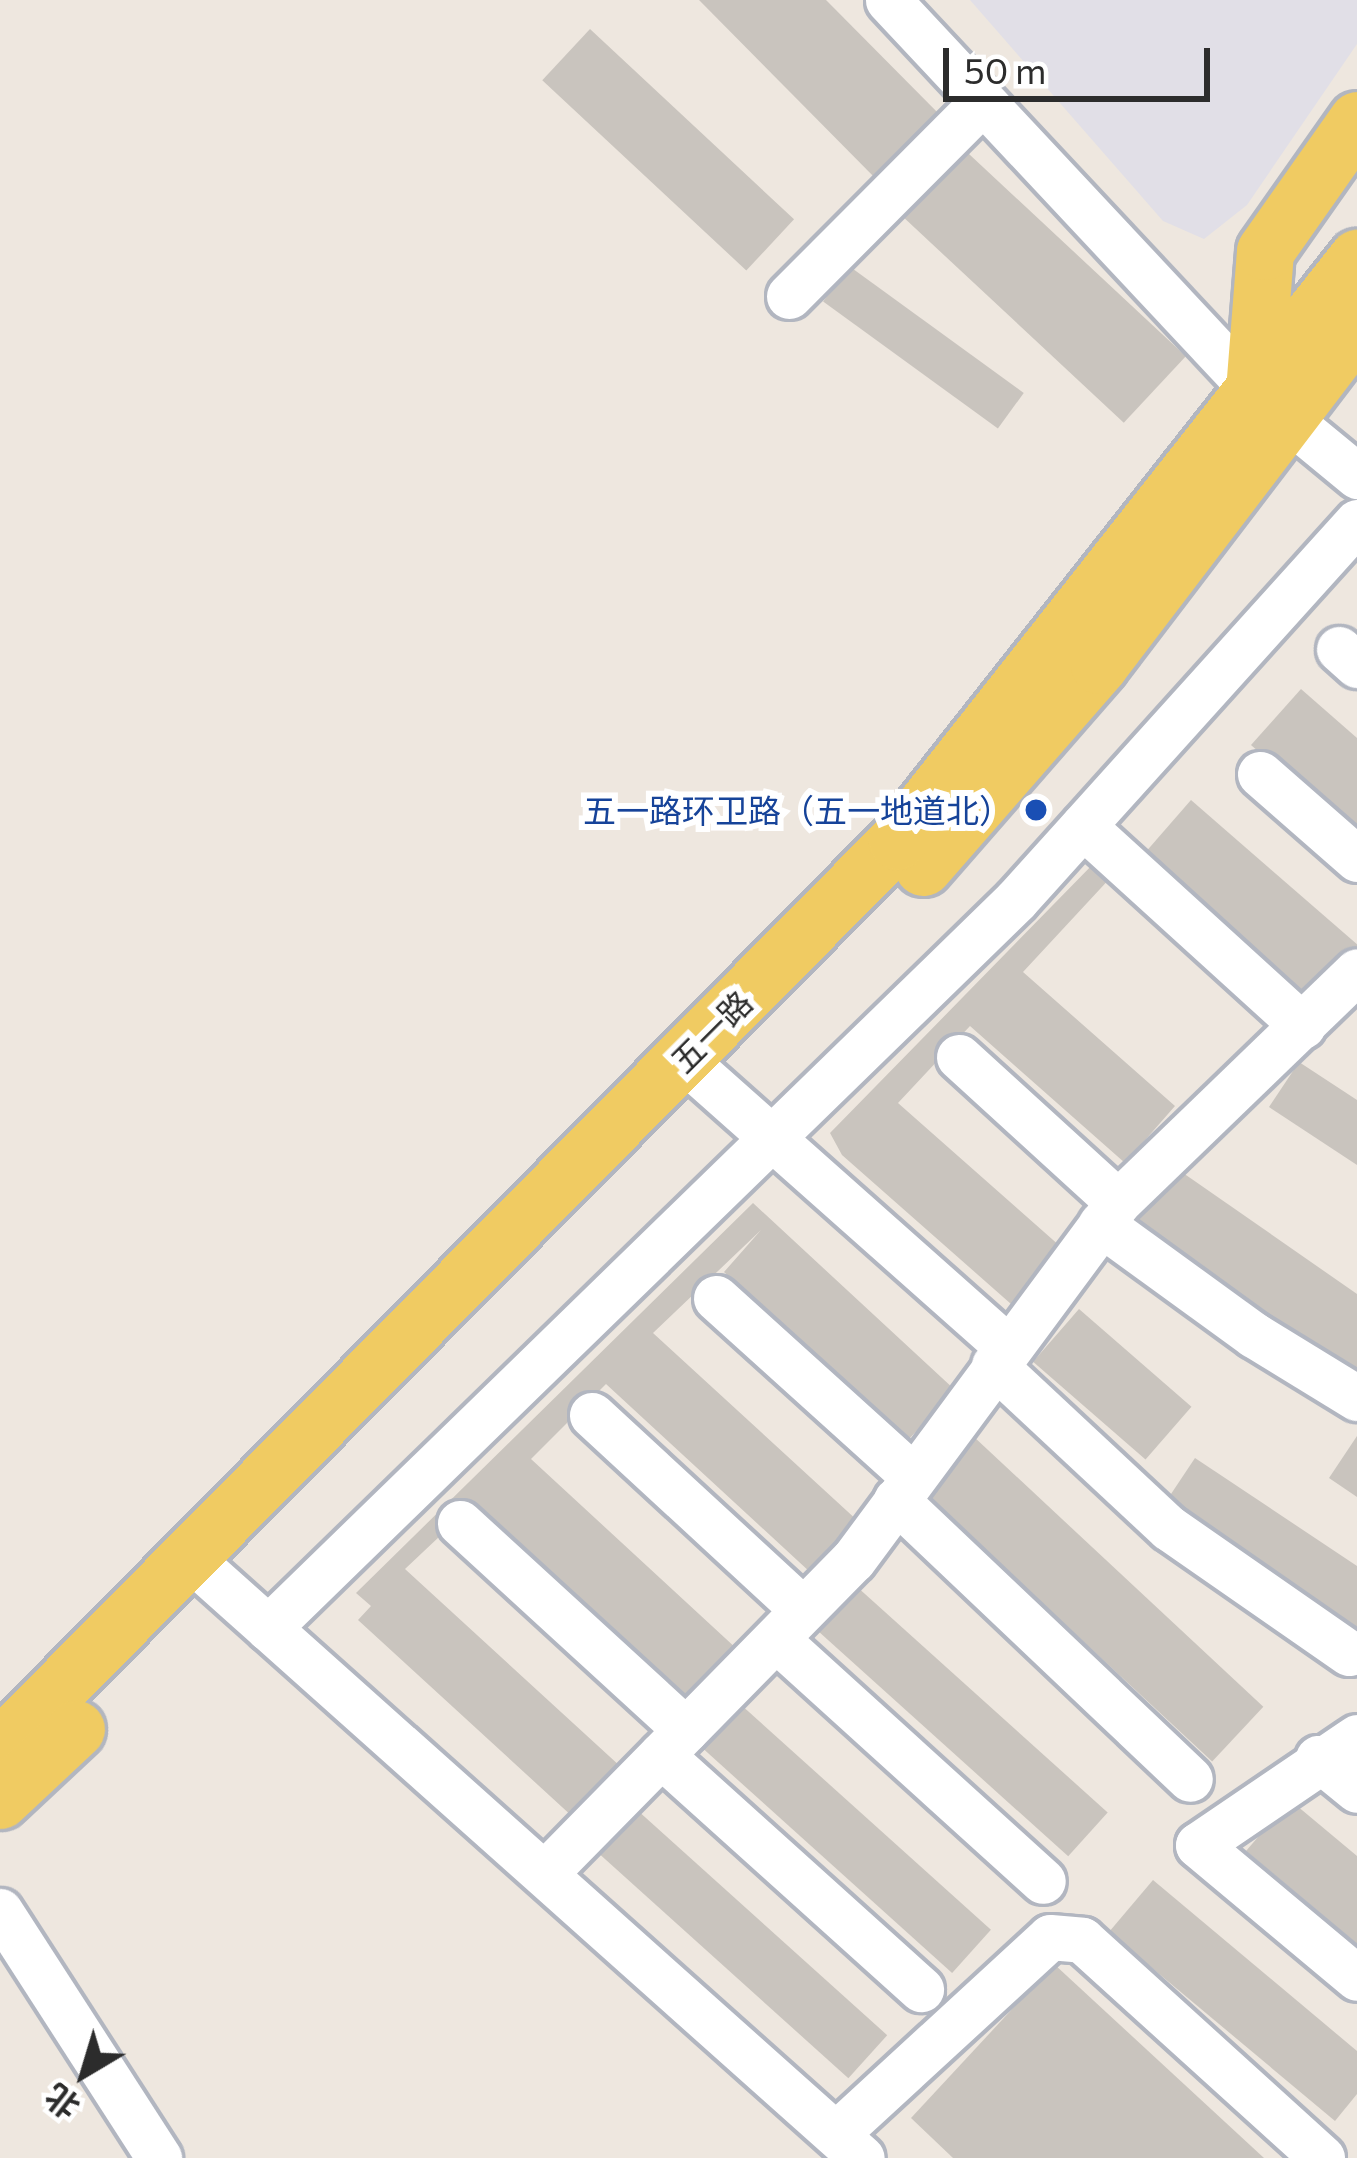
<!DOCTYPE html>
<meta charset="utf-8">
<style>
body{margin:0}
#map{position:relative;width:1357px;height:2158px;overflow:hidden;background:#eee7df;font-family:Commissioner,"Noto Sans SC",sans-serif}
div>[style]{position:absolute}
.industrial>*{inset:0;background:#e1dfe7}
.building>*{inset:0;background:#c9c4be;transform-origin:0 0}
.roads{filter:drop-shadow(3px 0 #b2b6c0) drop-shadow(-3px 0 #b2b6c0) drop-shadow(0 3px #b2b6c0) drop-shadow(0 -3px #b2b6c0)}
.minor>*{height:45px;margin:-22.5px;padding:0 22.5px;transform-origin:22.5px;border-radius:22.5px;background:#fff}
.major>*{height:57px;margin:-28.5px;padding:0 28.5px;transform-origin:28.5px;border-radius:28.5px;background:#f0cb62}
.dots>*{width:33px;height:33px;translate:-50% -50%;box-sizing:border-box;border:6px solid #fff;border-radius:50%}
span{translate:-50% -50%;white-space:nowrap;text-align:center;line-height:1.15;-webkit-text-stroke:12px #fff;paint-order:stroke}
.transit-label{font-size:33px;color:#164399}
.right{translate:-100% -50%;text-align:right}
.street-label{font-size:33px;color:#2c2c2c}
.north{position:absolute;left:24px;top:2014px;width:120px;height:120px;-webkit-text-stroke:9px #fff;paint-order:stroke;rotate:218deg;font-size:33px;font-weight:700;line-height:48px;text-align:center;color:#2c2c2c}
.north::after{content:'';display:block;margin:auto;width:42px;height:54px;background:#2c2c2c;clip-path:polygon(50% 0,100% 100%,50% 72%,0 100%)}
.scale{position:absolute;left:943px;top:48px;width:267px;height:54px;box-sizing:border-box;border:6px solid #2c2c2c;border-top:0;padding-left:15px;font-size:36px;line-height:42px;white-space:nowrap;color:#2c2c2c;-webkit-text-stroke:9px #fff;paint-order:stroke}
</style>
<div id="map">
<div class="industrial">
<i style="clip-path:polygon(970px 0,1357px 0,1357px 44px,1247px 205px,1204px 239px,1163px 221px)"></i>
</div>
<div class="building">
<i style="clip-path:polygon(699px 0,826px 0,946px 121px,881px 184px)"></i>
<i style="left:590px;top:29px;width:279px;height:70px;rotate:43deg"></i>
<i style="left:954px;top:140px;width:317px;height:91px;rotate:43deg"></i>
<i style="left:849px;top:266px;width:216px;height:44px;rotate:36deg"></i>
<i style="clip-path:polygon(1301px 689px,1357px 738px,1357px 839px,1251px 745px)"></i>
<i style="left:1191px;top:800px;width:221px;height:75px;rotate:41deg"></i>
<i style="clip-path:polygon(1098px 859px,1113px 875px,1023px 972px,1175px 1106px,1125px 1163px,970px 1026px,898px 1103px,1061px 1247px,1011px 1304px,842px 1155px,830px 1133px)"></i>
<i style="clip-path:polygon(1299px 1062px,1357px 1100px,1357px 1165px,1269px 1107px)"></i>
<i style="clip-path:polygon(1173px 1166px,1357px 1294px,1357px 1377px,1134px 1222px)"></i>
<i style="clip-path:polygon(753px 1203px,955px 1390px,908px 1440px,724px 1272px,761px 1230px,653px 1333px,859px 1522px,811px 1573px,606px 1384px,531px 1459px,738px 1650px,691px 1702px,475px 1503px,405px 1569px,621px 1767px,574px 1818px,358px 1620px,371px 1606px,356px 1593px)"></i>
<i style="left:1079px;top:1309px;width:149px;height:70px;rotate:41deg"></i>
<i style="left:973px;top:1436px;width:397px;height:75px;rotate:43deg"></i>
<i style="clip-path:polygon(1357px 1436px,1357px 1497px,1329px 1478px)"></i>
<i style="clip-path:polygon(1195px 1458px,1357px 1566px,1357px 1631px,1165px 1503px)"></i>
<i style="left:855px;top:1585px;width:340px;height:59px;rotate:42deg"></i>
<i style="left:739px;top:1703px;width:339px;height:58px;rotate:42deg"></i>
<i style="clip-path:polygon(1290px 1800px,1357px 1856px,1357px 1944px,1246px 1851px)"></i>
<i style="left:636px;top:1809px;width:338px;height:58px;rotate:42deg"></i>
<i style="clip-path:polygon(1153px 1880px,1357px 2051px,1357px 2094px,1335px 2121px,1109px 1932px)"></i>
<i style="clip-path:polygon(1054px 1964px,1264px 2158px,953px 2158px,911px 2118px)"></i>
</div>
<div class="roads">
<div class="minor">
<i style="left:888px;top:0;width:536px;rotate:46.89deg"></i>
<i style="left:1254px;top:391px;width:134px;rotate:39.5deg"></i>
<i style="left:789px;top:296px;width:272px;rotate:-45.1deg"></i>
<i style="left:1339px;top:649px;width:24px;rotate:42deg"></i>
<i style="left:1260px;top:774px;width:129px;rotate:41.2deg"></i>
<i style="left:1083px;top:826px;width:297px;rotate:42.3deg"></i>
<i style="left:959px;top:1057px;width:215px;rotate:42.4deg"></i>
<i style="left:683px;top:1059px;width:433px;rotate:41.6deg"></i>
<i style="left:1101px;top:1224px;width:189px;rotate:36deg"></i>
<i style="left:1254px;top:1335px;width:121px;rotate:31.5deg"></i>
<i style="left:716px;top:1298px;width:266px;rotate:42.1deg"></i>
<i style="left:994px;top:1365px;width:239px;rotate:43deg"></i>
<i style="left:1169px;top:1528px;width:219px;rotate:34.8deg"></i>
<i style="left:592px;top:1415px;width:287px;rotate:42.7deg"></i>
<i style="left:896px;top:1500px;width:405px;rotate:43.5deg"></i>
<i style="left:460px;top:1523px;width:306px;rotate:42.5deg"></i>
<i style="left:191px;top:1559px;width:899px;rotate:41.76deg"></i>
<i style="left:268px;top:1628px;width:1044px;rotate:-44.22deg"></i>
<i style="left:1016px;top:900px;width:509px;rotate:-47.95deg"></i>
<i style="left:776px;top:1639px;width:360px;rotate:42.2deg"></i>
<i style="left:1357px;top:1737px;width:192px;rotate:145.8deg"></i>
<i style="left:1198px;top:1845px;width:207px;rotate:39.9deg"></i>
<i style="left:661px;top:1755px;width:350px;rotate:42deg"></i>
<i style="left:1318px;top:1758px;width:50px;rotate:39.4deg"></i>
<i style="left:545px;top:1873px;width:439px;rotate:-45.5deg"></i>
<i style="left:853px;top:1560px;width:445px;rotate:-53.5deg"></i>
<i style="left:1118px;top:1202px;width:332px;rotate:-44deg"></i>
<i style="left:0;top:1911px;width:294px;rotate:57.2deg"></i>
<i style="left:837px;top:2133px;width:289px;rotate:-42.6deg"></i>
<i style="left:1050px;top:1937px;width:32px;rotate:5deg"></i>
<i style="left:1082px;top:1940px;width:324px;rotate:42.2deg"></i>
</div>
<div class="major">
<i style="left:1254px;top:391px;width:140px;rotate:-85.5deg"></i>
<i style="left:1265px;top:251px;width:160px;rotate:-54.9deg"></i>
<i style="left:923px;top:867px;width:268px;rotate:-48.9deg"></i>
<i style="left:1099px;top:665px;width:426px;rotate:-52.7deg"></i>
<i style="left:0;top:1747px;width:1275px;rotate:-45.29deg"></i>
<i style="left:897px;top:841px;width:743px;rotate:-51.73deg"></i>
<i style="left:0;top:1800px;width:104px;rotate:-43.1deg"></i>
</div>
</div>
<div class="dots">
<i style="left:1036px;top:810px;background:#1a4fb4"></i>
</div>
<div class="transit-label">
<span class="right" style="left:1012px;top:810px">五一路环卫路（五一地道北）</span>
</div>
<div class="street-label">
<span style="left:711px;top:1031px;rotate:-45deg">五一路</span>
</div>
<div class="north">北</div>
<div class="scale">50 m</div>
</div>
